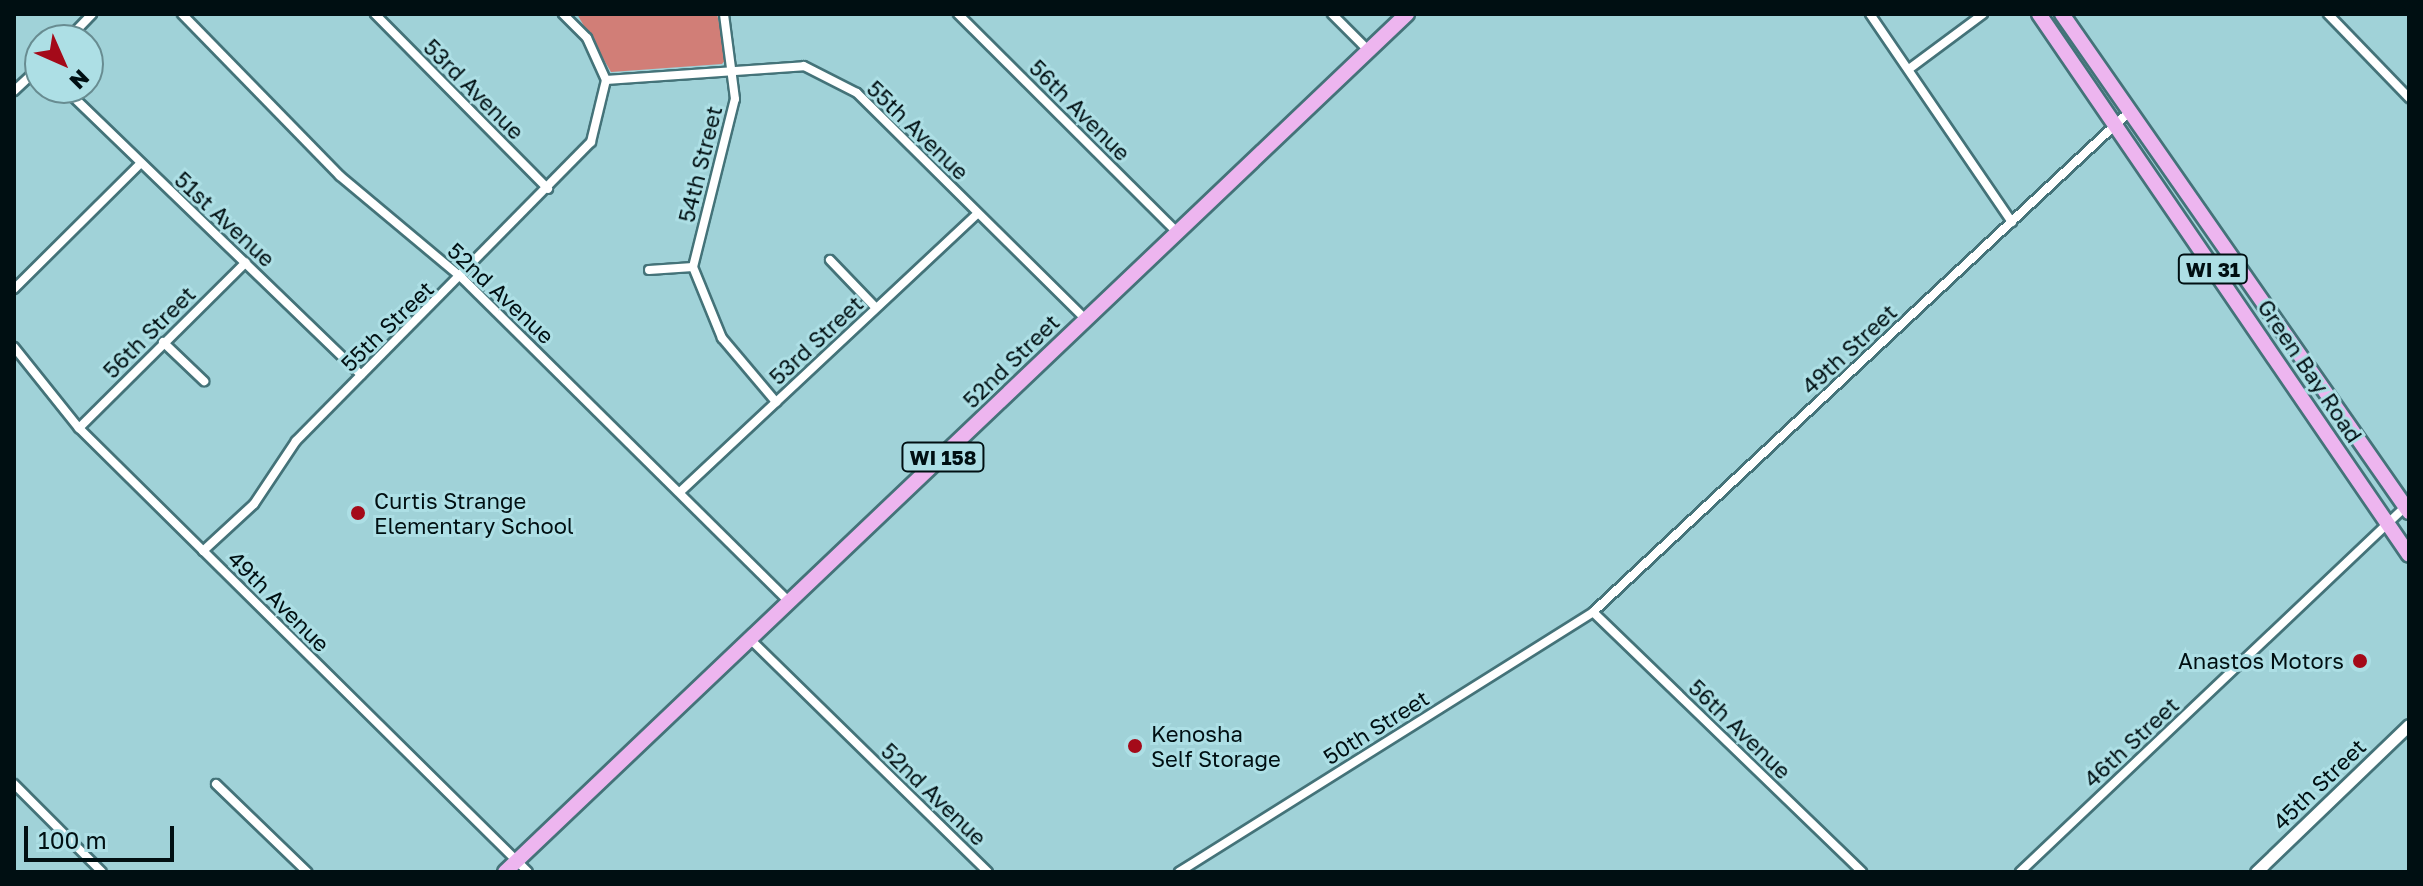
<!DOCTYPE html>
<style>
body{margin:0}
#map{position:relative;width:2423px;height:886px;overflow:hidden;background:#a0d2d8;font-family:"Golos Text",sans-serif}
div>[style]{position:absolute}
.green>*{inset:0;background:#d17e77}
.roads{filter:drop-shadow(2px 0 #447379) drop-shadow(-2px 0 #447379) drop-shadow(0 2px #447379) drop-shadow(0 -2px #447379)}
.minor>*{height:8px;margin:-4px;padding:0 4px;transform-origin:4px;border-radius:4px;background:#fff}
.tertiary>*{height:11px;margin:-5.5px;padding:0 5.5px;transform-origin:5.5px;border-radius:5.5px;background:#fff}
.primary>*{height:14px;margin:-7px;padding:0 7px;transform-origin:7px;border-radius:7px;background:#edb5ef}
.dots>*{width:22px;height:22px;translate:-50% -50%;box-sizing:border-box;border:4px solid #addfe5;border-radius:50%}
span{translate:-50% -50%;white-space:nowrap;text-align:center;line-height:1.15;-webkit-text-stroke:6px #addfe5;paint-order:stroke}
.shield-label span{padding:2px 6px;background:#addfe5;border:2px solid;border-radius:6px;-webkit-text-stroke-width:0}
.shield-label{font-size:20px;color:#000f12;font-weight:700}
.street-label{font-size:22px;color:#000f12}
.poi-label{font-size:22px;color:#000f12}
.left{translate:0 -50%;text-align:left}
.right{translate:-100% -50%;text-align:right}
.frame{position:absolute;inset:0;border:16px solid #000f12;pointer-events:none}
.north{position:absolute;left:24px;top:24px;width:80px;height:80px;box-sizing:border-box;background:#addfe5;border:2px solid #688c91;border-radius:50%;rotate:135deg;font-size:22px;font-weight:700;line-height:32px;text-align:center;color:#000f12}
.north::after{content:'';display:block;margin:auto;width:28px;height:36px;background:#a40a19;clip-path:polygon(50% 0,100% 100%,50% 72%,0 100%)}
.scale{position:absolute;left:24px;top:826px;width:150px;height:36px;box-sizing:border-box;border:4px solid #000f12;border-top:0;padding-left:10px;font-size:24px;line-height:28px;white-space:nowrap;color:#000f12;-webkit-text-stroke:6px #addfe5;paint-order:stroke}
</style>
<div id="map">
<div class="green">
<i style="clip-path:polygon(577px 14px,717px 14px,727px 58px,722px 64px,611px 72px)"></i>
</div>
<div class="roads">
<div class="minor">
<i style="left:182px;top:14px;width:226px;rotate:45.7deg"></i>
<i style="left:340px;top:176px;width:159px;rotate:39.9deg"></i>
<i style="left:462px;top:278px;width:462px;rotate:44.7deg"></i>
<i style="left:375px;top:14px;width:246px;rotate:45.3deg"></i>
<i style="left:563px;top:14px;width:34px;rotate:45deg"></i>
<i style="left:587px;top:38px;width:46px;rotate:65.7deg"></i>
<i style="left:958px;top:14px;width:309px;rotate:44.9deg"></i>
<i style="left:1332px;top:14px;width:52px;rotate:45deg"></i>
<i style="left:1870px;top:14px;width:252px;rotate:55.7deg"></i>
<i style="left:2328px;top:14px;width:117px;rotate:46deg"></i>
<i style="left:67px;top:40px;width:36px;rotate:-46deg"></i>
<i style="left:1909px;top:69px;width:92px;rotate:-36.6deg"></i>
<i style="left:606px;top:80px;width:198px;rotate:-4deg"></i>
<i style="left:804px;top:66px;width:59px;rotate:27deg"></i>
<i style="left:857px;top:93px;width:322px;rotate:44.7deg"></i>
<i style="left:64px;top:88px;width:413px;rotate:44deg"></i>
<i style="left:14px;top:91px;width:35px;rotate:-43deg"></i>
<i style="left:830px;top:260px;width:66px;rotate:46.2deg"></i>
<i style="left:693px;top:267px;width:173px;rotate:-76deg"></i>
<i style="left:735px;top:99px;width:86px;rotate:-97.4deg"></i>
<i style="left:693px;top:267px;width:77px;rotate:67.8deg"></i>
<i style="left:722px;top:338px;width:84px;rotate:49.8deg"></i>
<i style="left:649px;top:270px;width:44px;rotate:-3.9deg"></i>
<i style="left:14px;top:289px;width:177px;rotate:-44.8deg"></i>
<i style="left:163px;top:342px;width:57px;rotate:43.6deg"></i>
<i style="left:14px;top:347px;width:104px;rotate:51.3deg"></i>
<i style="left:79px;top:428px;width:631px;rotate:44.68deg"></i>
<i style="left:79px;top:428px;width:235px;rotate:-44.8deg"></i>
<i style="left:680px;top:492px;width:407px;rotate:-43.1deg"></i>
<i style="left:203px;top:551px;width:69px;rotate:-42.7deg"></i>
<i style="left:254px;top:504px;width:76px;rotate:-56.3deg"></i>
<i style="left:296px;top:441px;width:420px;rotate:-45.4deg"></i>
<i style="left:591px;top:142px;width:64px;rotate:-76.4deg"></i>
<i style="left:1593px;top:612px;width:374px;rotate:44deg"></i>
<i style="left:752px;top:641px;width:330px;rotate:44.4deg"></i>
<i style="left:14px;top:784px;width:124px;rotate:45deg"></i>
<i style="left:216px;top:784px;width:127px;rotate:44deg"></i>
<i style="left:1179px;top:872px;width:489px;rotate:-32.1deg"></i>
<i style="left:1593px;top:612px;width:734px;rotate:-43.01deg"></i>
<i style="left:2020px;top:872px;width:531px;rotate:-43.47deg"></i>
</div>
<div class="tertiary">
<i style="left:2256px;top:872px;width:212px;rotate:-43.9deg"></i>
</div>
<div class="primary">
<i style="left:2039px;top:14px;width:655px;rotate:55.63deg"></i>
<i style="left:2062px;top:14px;width:607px;rotate:55.13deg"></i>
<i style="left:505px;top:872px;width:1245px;rotate:-43.57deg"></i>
</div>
</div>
<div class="dots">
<i style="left:358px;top:513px;background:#a40a19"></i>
<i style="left:2360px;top:661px;background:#a40a19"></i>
<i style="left:1135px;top:746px;background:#a40a19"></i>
</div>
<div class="shield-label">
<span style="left:2213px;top:269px">WI 31</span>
<span style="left:943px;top:457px">WI 158</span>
</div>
<div class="street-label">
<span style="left:474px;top:89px;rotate:45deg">53rd Avenue</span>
<span style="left:1080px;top:110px;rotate:45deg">56th Avenue</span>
<span style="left:918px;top:130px;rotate:44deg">55th Avenue</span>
<span style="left:700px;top:164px;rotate:-76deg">54th Street</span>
<span style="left:225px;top:219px;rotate:43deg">51st Avenue</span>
<span style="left:501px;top:293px;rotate:43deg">52nd Avenue</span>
<span style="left:387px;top:326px;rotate:-44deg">55th Street</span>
<span style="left:149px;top:332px;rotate:-45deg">56th Street</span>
<span style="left:816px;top:340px;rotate:-43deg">53rd Street</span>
<span style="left:1849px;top:349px;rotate:-43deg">49th Street</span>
<span style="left:1011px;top:361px;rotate:-44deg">52nd Street</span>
<span style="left:2310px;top:371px;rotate:56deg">Green Bay Road</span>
<span style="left:279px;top:601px;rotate:45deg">49th Avenue</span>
<span style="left:1376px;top:727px;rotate:-32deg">50th Street</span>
<span style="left:1740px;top:729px;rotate:44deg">56th Avenue</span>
<span style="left:2131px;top:742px;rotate:-43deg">46th Street</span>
<span style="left:2319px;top:784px;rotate:-44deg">45th Street</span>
<span style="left:934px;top:794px;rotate:44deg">52nd Avenue</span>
</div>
<div class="poi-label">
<span class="left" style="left:374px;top:513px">Curtis Strange<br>Elementary School</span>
<span class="right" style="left:2344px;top:661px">Anastos Motors</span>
<span class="left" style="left:1151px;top:746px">Kenosha<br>Self Storage</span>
</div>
<div class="frame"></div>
<div class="north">N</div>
<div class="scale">100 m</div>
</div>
